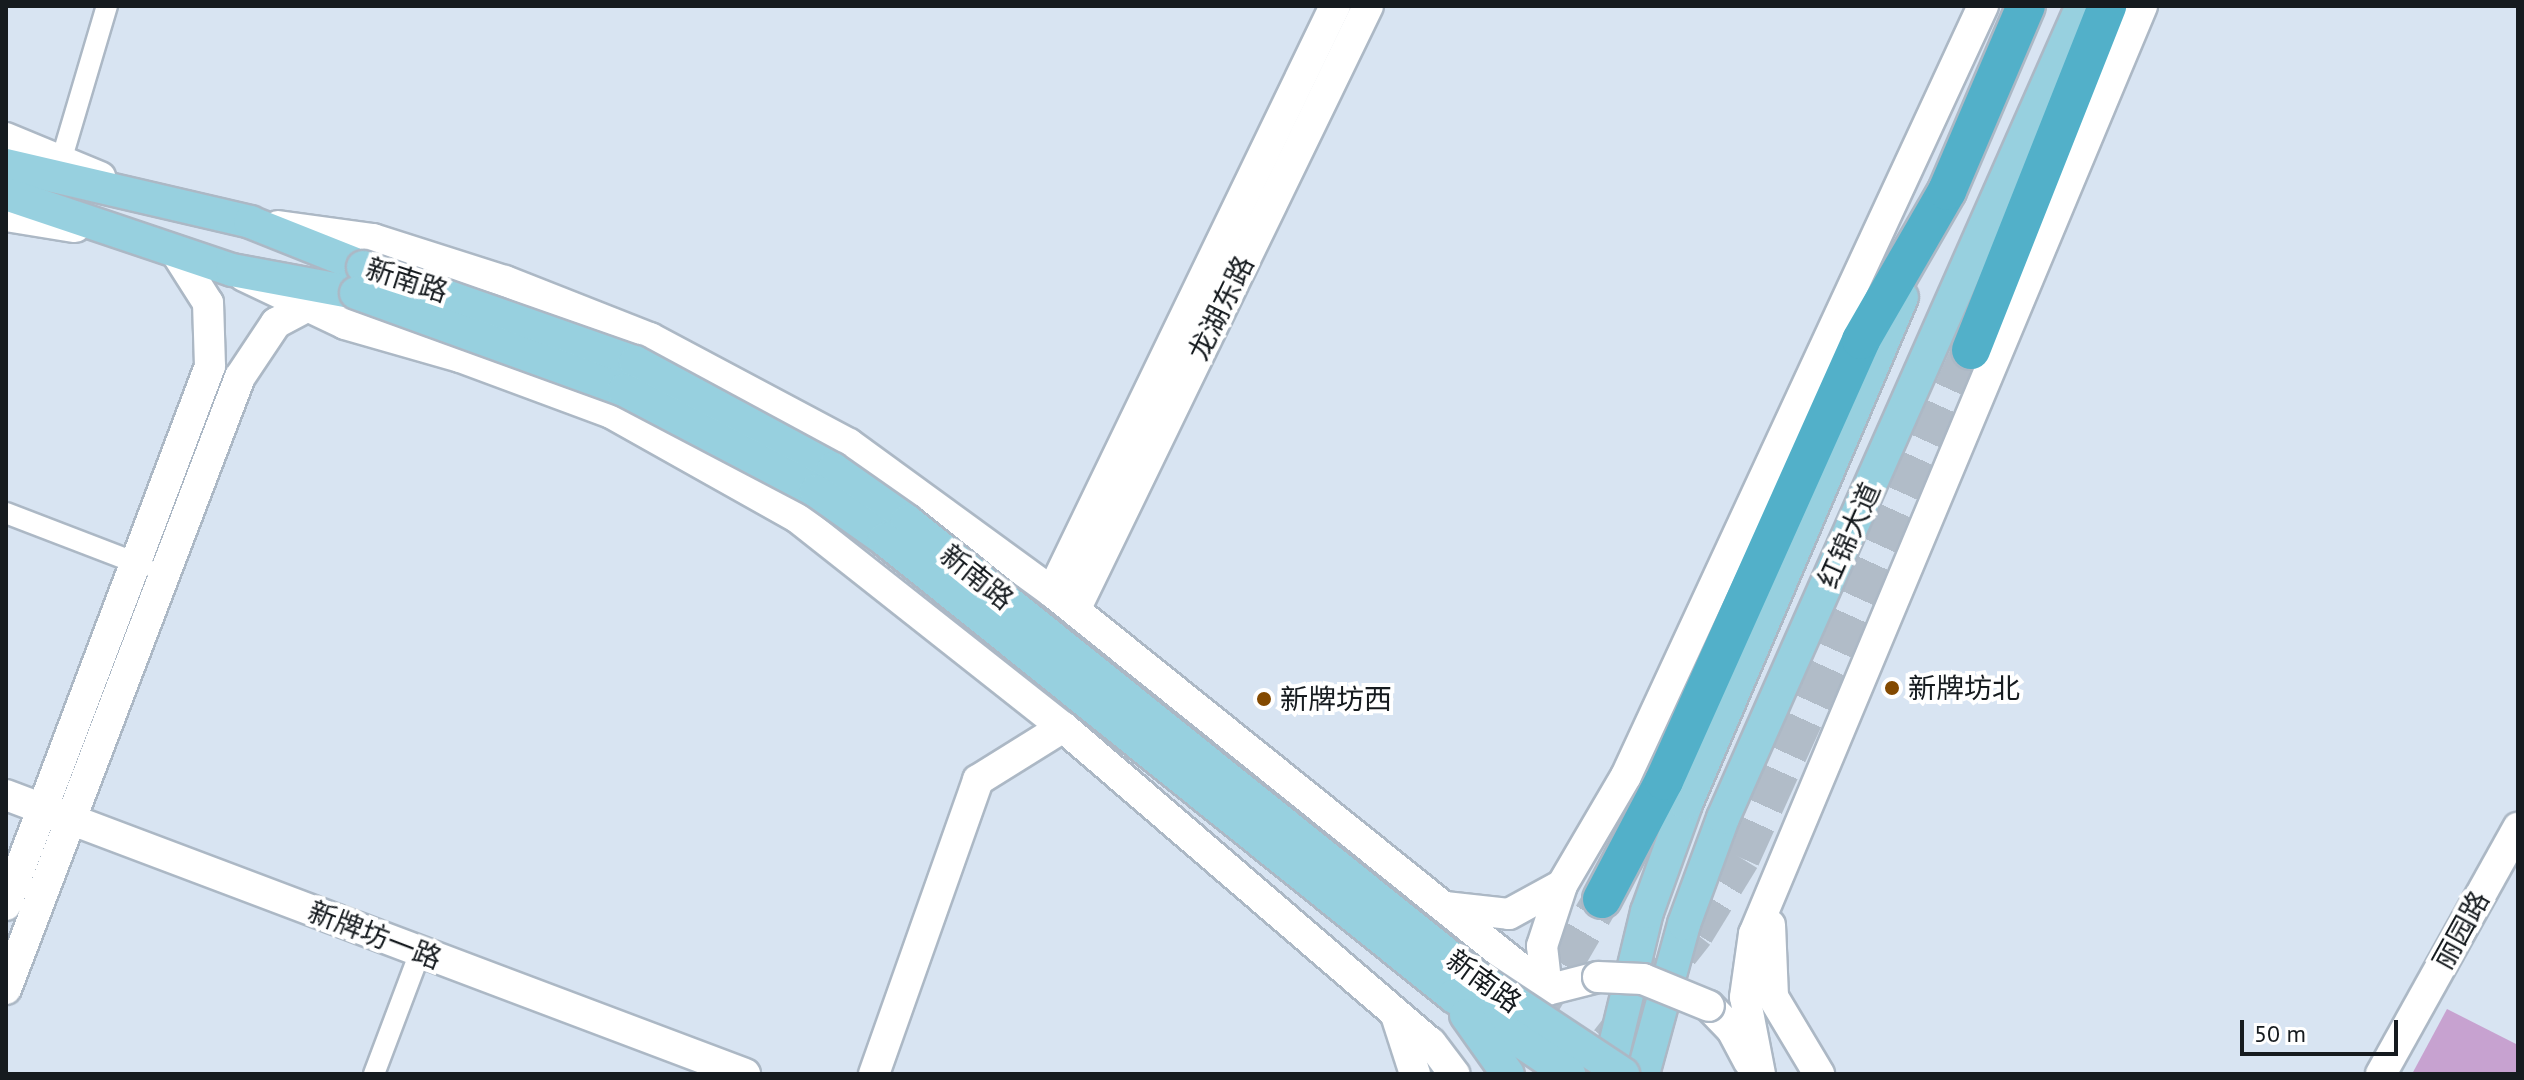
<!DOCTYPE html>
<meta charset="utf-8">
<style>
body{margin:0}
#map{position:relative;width:2524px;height:1080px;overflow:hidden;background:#d8e4f2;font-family:"PT Sans","Noto Sans SC",sans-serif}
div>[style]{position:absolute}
.green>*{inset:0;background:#c7a2d0}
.highway-tunnel>*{height:38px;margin-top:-19px;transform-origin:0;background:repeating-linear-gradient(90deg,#b1bcc8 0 38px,transparent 0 57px)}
.roads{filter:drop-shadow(2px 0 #acb8c5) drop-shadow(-2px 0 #acb8c5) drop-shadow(0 2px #acb8c5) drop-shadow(0 -2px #acb8c5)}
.street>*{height:20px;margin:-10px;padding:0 10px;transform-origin:10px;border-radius:10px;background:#fff}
.secondary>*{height:30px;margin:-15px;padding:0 15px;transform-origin:15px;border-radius:15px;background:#fff}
.primary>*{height:32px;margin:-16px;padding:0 16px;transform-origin:16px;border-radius:16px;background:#97d0df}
.highway>*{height:38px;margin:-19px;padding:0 19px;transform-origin:19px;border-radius:19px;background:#52b0c9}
.bridges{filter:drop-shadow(2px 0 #acb8c5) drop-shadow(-2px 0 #acb8c5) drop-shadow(0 2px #acb8c5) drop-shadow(0 -2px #acb8c5)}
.secondary-bridge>*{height:30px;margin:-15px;padding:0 15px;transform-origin:15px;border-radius:15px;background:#fff}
.primary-bridge>*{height:32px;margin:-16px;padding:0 16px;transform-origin:16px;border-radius:16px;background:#97d0df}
.dots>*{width:22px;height:22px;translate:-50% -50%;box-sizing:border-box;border:4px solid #fff;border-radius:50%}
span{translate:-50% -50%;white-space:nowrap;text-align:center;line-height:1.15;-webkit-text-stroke:8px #fff;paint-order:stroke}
.street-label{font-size:28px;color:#161b1f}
.poi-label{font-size:28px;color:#161b1f}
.left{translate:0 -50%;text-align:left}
.frame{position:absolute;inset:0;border:8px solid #161b1f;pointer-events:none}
.scale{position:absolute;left:2240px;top:1020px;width:158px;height:36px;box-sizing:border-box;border:4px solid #161b1f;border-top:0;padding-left:10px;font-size:24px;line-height:28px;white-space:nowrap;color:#161b1f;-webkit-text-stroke:6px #fff;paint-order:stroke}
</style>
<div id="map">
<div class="green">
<i style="clip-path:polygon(2447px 1009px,2518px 1045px,2518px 1074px,2412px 1074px)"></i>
</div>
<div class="highway-tunnel">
<i style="left:1535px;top:1014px;width:133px;rotate:-59.8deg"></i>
<i style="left:1609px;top:1042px;width:139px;rotate:-51.7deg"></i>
<i style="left:1695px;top:933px;width:88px;rotate:-58.5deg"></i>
<i style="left:1741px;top:858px;width:558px;rotate:-65.64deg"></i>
</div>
<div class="roads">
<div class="street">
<i style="left:61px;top:161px;width:162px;rotate:-73.5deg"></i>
<i style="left:6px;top:513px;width:148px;rotate:21deg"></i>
<i style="left:374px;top:1074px;width:130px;rotate:-69.3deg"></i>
</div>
<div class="secondary">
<i style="left:6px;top:138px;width:102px;rotate:22.5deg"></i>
<i style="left:6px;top:216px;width:70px;rotate:9.1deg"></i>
<i style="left:278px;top:226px;width:96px;rotate:7.8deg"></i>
<i style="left:373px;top:239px;width:139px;rotate:17.7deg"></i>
<i style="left:505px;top:281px;width:156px;rotate:21.5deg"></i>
<i style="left:650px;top:338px;width:225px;rotate:28deg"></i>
<i style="left:849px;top:444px;width:251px;rotate:36.1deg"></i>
<i style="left:1052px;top:592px;width:635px;rotate:38.8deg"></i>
<i style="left:244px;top:276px;width:112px;rotate:25.4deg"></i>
<i style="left:345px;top:324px;width:120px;rotate:16deg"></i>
<i style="left:460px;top:357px;width:161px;rotate:20.3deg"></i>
<i style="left:611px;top:413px;width:214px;rotate:29.3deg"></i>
<i style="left:798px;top:518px;width:337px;rotate:38.3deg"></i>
<i style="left:1063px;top:727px;width:485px;rotate:40.7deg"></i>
<i style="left:1431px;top:1043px;width:39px;rotate:53deg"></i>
<i style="left:1052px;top:592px;width:651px;rotate:-64.22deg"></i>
<i style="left:1075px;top:610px;width:671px;rotate:-64.12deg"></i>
<i style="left:6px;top:795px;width:790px;rotate:20.68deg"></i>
<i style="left:6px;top:905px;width:576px;rotate:-69.27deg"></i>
<i style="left:210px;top:366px;width:63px;rotate:-91.8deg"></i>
<i style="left:208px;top:303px;width:62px;rotate:-122.4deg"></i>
<i style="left:1445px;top:907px;width:64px;rotate:6.2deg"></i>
<i style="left:1509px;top:914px;width:60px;rotate:-28.7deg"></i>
<i style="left:1770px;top:925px;width:72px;rotate:87.6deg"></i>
<i style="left:1773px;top:997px;width:90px;rotate:59.1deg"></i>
<i style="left:6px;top:989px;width:655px;rotate:-69.08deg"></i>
<i style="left:240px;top:377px;width:65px;rotate:-56.3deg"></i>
<i style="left:276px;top:323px;width:32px;rotate:-28deg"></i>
<i style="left:1547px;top:990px;width:44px;rotate:-96.5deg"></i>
<i style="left:1542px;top:946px;width:64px;rotate:-71.8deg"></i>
<i style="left:1562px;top:885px;width:126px;rotate:-59.6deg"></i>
<i style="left:1626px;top:776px;width:849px;rotate:-65.13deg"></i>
<i style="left:1532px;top:1000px;width:18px;rotate:-34deg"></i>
<i style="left:1547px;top:990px;width:53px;rotate:-14.3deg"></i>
<i style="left:1709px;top:1006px;width:33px;rotate:46deg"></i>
<i style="left:1732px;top:1030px;width:36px;rotate:62deg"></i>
<i style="left:1396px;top:1015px;width:62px;rotate:72.1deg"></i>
<i style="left:874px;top:1074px;width:312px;rotate:-70.5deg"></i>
<i style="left:978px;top:780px;width:100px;rotate:-31.9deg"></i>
<i style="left:1760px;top:1074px;width:78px;rotate:-101deg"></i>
<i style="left:1745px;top:997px;width:64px;rotate:-81.9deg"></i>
<i style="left:1754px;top:934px;width:1006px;rotate:-67.31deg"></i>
<i style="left:2381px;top:1074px;width:282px;rotate:-60.9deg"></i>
</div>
<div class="primary">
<i style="left:6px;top:165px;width:251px;rotate:13.1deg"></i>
<i style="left:250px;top:222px;width:122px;rotate:21.7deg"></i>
<i style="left:6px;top:194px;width:238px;rotate:18.6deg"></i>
<i style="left:232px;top:270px;width:126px;rotate:10.5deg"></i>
<i style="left:1608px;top:1074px;width:167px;rotate:-76.5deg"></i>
<i style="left:1647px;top:912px;width:115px;rotate:-70.1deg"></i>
<i style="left:1686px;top:804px;width:551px;rotate:-66.92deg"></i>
<i style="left:1643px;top:1074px;width:156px;rotate:-74.7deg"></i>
<i style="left:1684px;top:924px;width:113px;rotate:-69.8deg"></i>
<i style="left:1723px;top:818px;width:888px;rotate:-66.15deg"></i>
</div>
<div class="highway">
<i style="left:1971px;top:350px;width:370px;rotate:-68.4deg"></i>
<i style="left:1602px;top:899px;width:133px;rotate:-62.3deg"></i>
<i style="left:1664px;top:781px;width:483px;rotate:-65.9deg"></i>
<i style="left:1861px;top:340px;width:172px;rotate:-60deg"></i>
<i style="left:1947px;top:191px;width:201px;rotate:-66.9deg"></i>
</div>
</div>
<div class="bridges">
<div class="secondary-bridge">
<i style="left:1598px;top:977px;width:45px;rotate:2.5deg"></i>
<i style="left:1643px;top:979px;width:71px;rotate:22.2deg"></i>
</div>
<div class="primary-bridge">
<i style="left:363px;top:267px;width:288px;rotate:19.3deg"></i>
<i style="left:635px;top:362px;width:225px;rotate:28.4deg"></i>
<i style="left:833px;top:469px;width:90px;rotate:35.1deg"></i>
<i style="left:907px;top:521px;width:721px;rotate:38.75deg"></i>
<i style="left:1469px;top:972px;width:185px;rotate:33.5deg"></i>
<i style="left:356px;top:293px;width:285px;rotate:19.9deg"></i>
<i style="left:624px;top:390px;width:217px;rotate:27.7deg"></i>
<i style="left:816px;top:491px;width:83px;rotate:35.2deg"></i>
<i style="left:884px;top:539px;width:730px;rotate:38.77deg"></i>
<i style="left:1453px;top:996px;width:140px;rotate:33.9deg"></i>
<i style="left:1466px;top:1015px;width:72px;rotate:54.6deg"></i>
</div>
</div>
<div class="dots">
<i style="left:1892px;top:688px;background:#834900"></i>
<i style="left:1264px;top:699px;background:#834900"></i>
</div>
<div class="street-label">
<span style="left:407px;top:280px;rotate:18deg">新南路</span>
<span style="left:1221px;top:308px;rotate:-64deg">龙湖东路</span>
<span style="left:1849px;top:535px;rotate:-66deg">红锦大道</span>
<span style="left:977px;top:577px;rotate:39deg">新南路</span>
<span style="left:2461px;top:930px;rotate:-61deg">丽园路</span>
<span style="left:375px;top:935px;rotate:21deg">新牌坊一路</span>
<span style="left:1484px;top:981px;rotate:36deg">新南路</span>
</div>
<div class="poi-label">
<span class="left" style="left:1908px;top:688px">新牌坊北</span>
<span class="left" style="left:1280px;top:699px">新牌坊西</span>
</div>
<div class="frame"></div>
<div class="scale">50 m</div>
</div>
